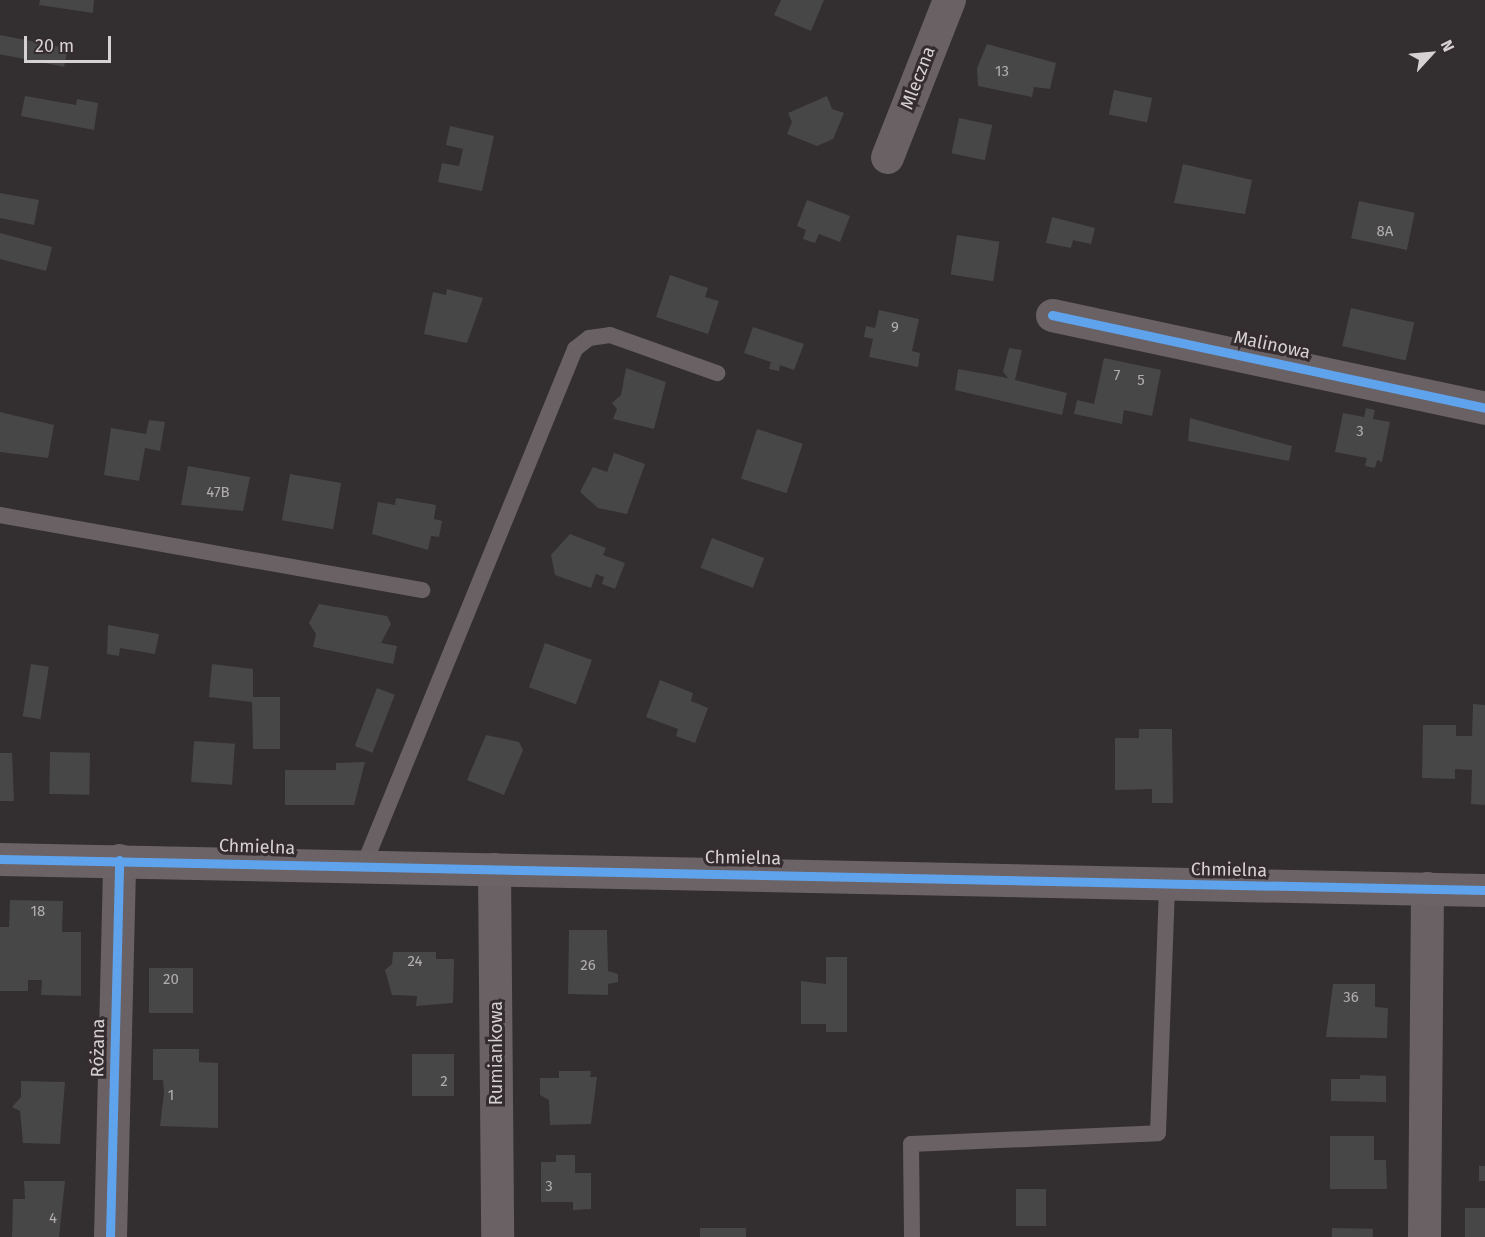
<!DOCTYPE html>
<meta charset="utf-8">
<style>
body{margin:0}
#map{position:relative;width:1485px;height:1237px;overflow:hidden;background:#332e30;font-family:"Fira Sans",sans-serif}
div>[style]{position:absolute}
.building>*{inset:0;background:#484747;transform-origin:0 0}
.lane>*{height:16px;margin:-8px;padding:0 8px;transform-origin:8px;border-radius:8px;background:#696164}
.street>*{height:33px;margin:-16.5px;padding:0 16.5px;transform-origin:16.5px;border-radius:16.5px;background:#696164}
.secondary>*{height:33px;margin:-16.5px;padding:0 16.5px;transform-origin:16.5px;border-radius:16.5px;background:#6b6366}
.cycleway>*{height:9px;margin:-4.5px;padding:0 4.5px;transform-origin:4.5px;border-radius:4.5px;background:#60a3ed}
span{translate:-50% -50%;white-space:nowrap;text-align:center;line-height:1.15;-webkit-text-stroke:6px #352c30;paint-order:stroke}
.number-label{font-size:15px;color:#b2aeb0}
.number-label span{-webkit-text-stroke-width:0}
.street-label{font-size:18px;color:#d6d1d3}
.north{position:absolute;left:1401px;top:24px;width:60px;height:60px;-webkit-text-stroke:4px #352c30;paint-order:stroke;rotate:64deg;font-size:16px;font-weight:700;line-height:24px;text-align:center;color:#d6d1d3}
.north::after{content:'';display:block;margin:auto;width:21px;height:27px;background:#d6d1d3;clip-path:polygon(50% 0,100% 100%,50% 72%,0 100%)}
.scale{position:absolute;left:24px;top:36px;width:87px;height:27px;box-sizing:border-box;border:3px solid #d6d1d3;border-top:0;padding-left:8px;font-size:18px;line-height:21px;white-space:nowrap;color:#d6d1d3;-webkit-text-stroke:4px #352c30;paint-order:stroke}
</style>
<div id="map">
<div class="building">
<i style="clip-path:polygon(40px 0,94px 0,93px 13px,39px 5px)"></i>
<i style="clip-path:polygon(781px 0,824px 0,811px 31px,774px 15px)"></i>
<i style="left:0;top:35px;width:69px;height:19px;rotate:11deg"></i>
<i style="clip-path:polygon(987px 44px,1056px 63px,1050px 89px,1034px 87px,1032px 97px,978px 86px,977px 68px)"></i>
<i style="left:1114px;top:90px;width:39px;height:25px;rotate:12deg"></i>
<i style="clip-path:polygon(25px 96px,76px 105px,77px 99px,98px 103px,94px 130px,21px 116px)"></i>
<i style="clip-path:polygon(827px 96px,832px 109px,844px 113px,833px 139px,817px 146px,787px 134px,792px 122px,788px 113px)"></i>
<i style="left:959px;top:118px;width:34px;height:36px;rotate:12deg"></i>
<i style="clip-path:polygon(450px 126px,494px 136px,482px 191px,438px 182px,442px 163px,459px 166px,463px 149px,446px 145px)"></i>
<i style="clip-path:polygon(1183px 164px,1252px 180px,1245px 214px,1174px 203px)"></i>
<i style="clip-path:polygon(0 193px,39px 200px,34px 225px,0 218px)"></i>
<i style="clip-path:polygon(807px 200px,850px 216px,840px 242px,819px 234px,815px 243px,803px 239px,806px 230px,797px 226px)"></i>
<i style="left:1359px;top:201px;width:57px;height:38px;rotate:12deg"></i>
<i style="clip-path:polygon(1052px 217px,1095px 228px,1091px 244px,1073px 240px,1071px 248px,1046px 243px)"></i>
<i style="clip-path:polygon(0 233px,52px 247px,46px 271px,0 259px)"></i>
<i style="left:957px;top:235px;width:43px;height:40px;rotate:9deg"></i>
<i style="clip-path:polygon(670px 275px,708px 288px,705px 297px,719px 301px,708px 334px,656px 317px)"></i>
<i style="clip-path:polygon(447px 289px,483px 298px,467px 343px,424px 334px,433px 292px,446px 295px)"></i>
<i style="left:1351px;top:308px;width:65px;height:39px;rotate:13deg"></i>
<i style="clip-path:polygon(879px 310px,919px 319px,912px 351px,920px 353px,918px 367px,869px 357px,873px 339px,864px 337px,866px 326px,875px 328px)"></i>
<i style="clip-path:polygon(753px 327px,804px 344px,794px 370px,780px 365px,779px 371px,769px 369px,771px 362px,744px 353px)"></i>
<i style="clip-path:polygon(1009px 348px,1022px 350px,1015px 380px,1067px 393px,1062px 415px,955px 390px,958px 369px,1008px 378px,1003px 372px)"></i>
<i style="clip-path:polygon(1104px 358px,1161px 370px,1152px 416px,1124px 410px,1122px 424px,1074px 414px,1077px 400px,1094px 404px)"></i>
<i style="clip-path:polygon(626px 368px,666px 382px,654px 429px,613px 419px,617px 409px,612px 403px,621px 395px)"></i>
<i style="clip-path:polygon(1366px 408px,1375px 410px,1373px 419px,1390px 422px,1382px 462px,1377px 460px,1375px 468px,1365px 466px,1367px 458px,1335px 452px,1343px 413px,1364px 417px)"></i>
<i style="clip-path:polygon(0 412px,54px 425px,48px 458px,0 452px)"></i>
<i style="clip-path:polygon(1190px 418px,1292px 446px,1289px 461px,1188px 441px)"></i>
<i style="clip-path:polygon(149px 420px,165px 422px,160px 451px,145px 448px,139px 481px,104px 475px,111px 428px,146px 434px)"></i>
<i style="left:757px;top:429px;width:48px;height:52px;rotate:18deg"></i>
<i style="clip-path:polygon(614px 453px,645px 464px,627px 514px,598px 508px,580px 492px,593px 467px,607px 472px)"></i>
<i style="clip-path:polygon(188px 466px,250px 477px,243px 511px,181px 505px)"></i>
<i style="left:290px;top:474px;width:52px;height:47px;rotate:10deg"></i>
<i style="clip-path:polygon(396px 498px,436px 505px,434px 519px,442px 521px,439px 537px,431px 536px,428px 550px,372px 534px,378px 502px,395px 505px)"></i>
<i style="clip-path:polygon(570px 534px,606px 548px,603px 555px,625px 563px,615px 589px,602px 584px,604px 577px,596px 574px,591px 588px,555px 575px,551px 555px)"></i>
<i style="left:712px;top:538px;width:56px;height:32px;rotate:21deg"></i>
<i style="clip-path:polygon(319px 604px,387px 616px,391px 624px,381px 643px,397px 646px,393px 664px,313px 647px,316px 634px,309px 623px)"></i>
<i style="clip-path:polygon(108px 625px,159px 634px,155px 654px,120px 648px,119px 656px,107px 654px)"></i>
<i style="left:545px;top:643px;width:50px;height:47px;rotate:20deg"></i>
<i style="left:31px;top:664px;width:18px;height:53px;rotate:9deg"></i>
<i style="clip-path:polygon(212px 664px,253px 669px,253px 697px,280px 697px,280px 749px,253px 749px,252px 702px,209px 697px)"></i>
<i style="clip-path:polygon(660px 680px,693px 693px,691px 701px,708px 708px,695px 743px,676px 736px,678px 729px,646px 717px)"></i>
<i style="left:377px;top:688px;width:19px;height:62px;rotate:21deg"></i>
<i style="clip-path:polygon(1473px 704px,1485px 705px,1485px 805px,1471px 804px,1472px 770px,1455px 769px,1455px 779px,1422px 778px,1423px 725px,1456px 725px,1456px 736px,1472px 736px)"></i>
<i style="clip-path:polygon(1139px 729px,1172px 729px,1173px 803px,1152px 803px,1152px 789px,1115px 790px,1115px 738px,1139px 738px)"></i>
<i style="clip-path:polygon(486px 735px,519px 742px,523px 750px,504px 795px,467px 780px)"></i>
<i style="left:194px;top:741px;width:41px;height:41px;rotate:4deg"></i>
<i style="left:50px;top:752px;width:40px;height:42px;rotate:1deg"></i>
<i style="clip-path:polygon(0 753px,12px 753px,14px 801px,0 801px)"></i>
<i style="clip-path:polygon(365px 762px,354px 805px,285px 805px,285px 770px,336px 770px,336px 763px)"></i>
<i style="clip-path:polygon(10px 900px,63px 901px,62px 932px,81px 932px,81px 996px,41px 995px,42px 980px,28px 980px,28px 991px,0 991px,0 927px,9px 927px)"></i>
<i style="clip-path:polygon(569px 930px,607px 930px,608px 971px,618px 974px,618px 982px,608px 984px,608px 995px,568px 994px)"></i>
<i style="clip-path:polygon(393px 952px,436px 952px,436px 959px,454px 959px,453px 1003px,416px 1006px,417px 996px,392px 995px,385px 970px,392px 964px)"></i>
<i style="clip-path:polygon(826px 957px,847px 957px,847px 1032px,826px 1032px,826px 1024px,801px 1024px,801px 981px,826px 984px)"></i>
<i style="left:149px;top:968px;width:44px;height:45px"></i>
<i style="clip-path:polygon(1333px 984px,1375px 984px,1375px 1007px,1388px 1008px,1387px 1038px,1326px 1037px)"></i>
<i style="clip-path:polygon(153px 1049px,199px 1049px,199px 1062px,218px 1063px,218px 1128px,160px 1126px,164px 1093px,163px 1080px,153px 1080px)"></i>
<i style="left:412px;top:1054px;width:42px;height:42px"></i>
<i style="clip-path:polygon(559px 1071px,591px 1071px,590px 1077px,597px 1077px,591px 1124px,550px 1125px,549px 1100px,540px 1095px,540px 1078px,559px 1078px)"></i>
<i style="clip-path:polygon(1360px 1075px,1386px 1076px,1386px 1102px,1331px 1101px,1331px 1079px,1360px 1079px)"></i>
<i style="clip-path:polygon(21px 1081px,65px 1082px,60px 1144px,23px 1143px,20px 1111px,12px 1107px,21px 1097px)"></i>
<i style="clip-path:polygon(1330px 1136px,1374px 1136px,1374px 1160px,1386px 1160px,1387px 1189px,1330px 1189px)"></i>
<i style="clip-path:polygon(556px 1155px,575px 1155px,575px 1173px,591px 1173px,591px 1209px,573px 1210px,573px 1202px,541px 1202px,541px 1162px,556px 1162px)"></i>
<i style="left:1479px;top:1166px;width:6px;height:15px"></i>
<i style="clip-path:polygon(24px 1181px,65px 1181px,59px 1237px,12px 1237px,13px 1199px,25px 1199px)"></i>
<i style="left:1016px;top:1189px;width:30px;height:37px"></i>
<i style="left:1465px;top:1208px;width:20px;height:29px"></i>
<i style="left:746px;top:1228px;width:9px;height:46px;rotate:90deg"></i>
<i style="left:1332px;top:1228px;width:41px;height:9px;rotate:1deg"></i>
</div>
<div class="lane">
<i style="left:0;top:515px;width:429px;rotate:10.1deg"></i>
<i style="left:363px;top:867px;width:560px;rotate:-67.74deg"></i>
<i style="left:575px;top:349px;width:18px;rotate:-38deg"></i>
<i style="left:589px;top:338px;width:21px;rotate:-8deg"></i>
<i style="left:610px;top:335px;width:114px;rotate:19.6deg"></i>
<i style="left:912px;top:1237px;width:93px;rotate:-90.6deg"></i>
<i style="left:911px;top:1144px;width:247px;rotate:-2.5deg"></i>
<i style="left:1158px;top:1133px;width:247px;rotate:-87.9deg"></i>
</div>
<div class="street">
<i style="left:887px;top:157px;width:169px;rotate:-68.5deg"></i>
<i style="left:1052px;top:315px;width:443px;rotate:12.1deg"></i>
<i style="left:494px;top:869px;width:368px;rotate:89.5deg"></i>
<i style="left:110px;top:1237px;width:377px;rotate:-88.6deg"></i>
<i style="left:1424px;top:1237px;width:349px;rotate:-89.5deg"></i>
</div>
<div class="secondary">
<i style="left:0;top:859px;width:1485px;rotate:1.2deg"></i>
</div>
<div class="cycleway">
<i style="left:1052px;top:315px;width:443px;rotate:12.1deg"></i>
<i style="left:0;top:859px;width:1485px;rotate:1.2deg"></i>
<i style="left:110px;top:1237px;width:377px;rotate:-88.6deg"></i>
</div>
<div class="number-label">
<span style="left:1002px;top:72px">13</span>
<span style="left:1385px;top:232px">8A</span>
<span style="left:895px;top:328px">9</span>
<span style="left:1117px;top:376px">7</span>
<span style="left:1141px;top:381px">5</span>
<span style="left:1360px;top:432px">3</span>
<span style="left:218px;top:493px">47B</span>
<span style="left:38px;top:912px">18</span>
<span style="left:415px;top:962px">24</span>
<span style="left:588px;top:966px">26</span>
<span style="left:171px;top:980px">20</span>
<span style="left:1351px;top:998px">36</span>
<span style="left:444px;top:1082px">2</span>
<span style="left:171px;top:1096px">1</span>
<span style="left:549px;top:1187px">3</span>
<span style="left:53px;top:1219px">4</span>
</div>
<div class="street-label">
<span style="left:918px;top:78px;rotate:-69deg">Mleczna</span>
<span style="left:1272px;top:345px;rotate:12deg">Malinowa</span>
<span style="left:257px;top:847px;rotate:2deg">Chmielna</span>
<span style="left:743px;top:858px;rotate:1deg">Chmielna</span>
<span style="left:1229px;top:870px;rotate:1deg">Chmielna</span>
<span style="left:98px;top:1048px;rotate:-89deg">Różana</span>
<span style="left:496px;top:1053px;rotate:-90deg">Rumiankowa</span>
</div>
<div class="north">N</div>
<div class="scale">20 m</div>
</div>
